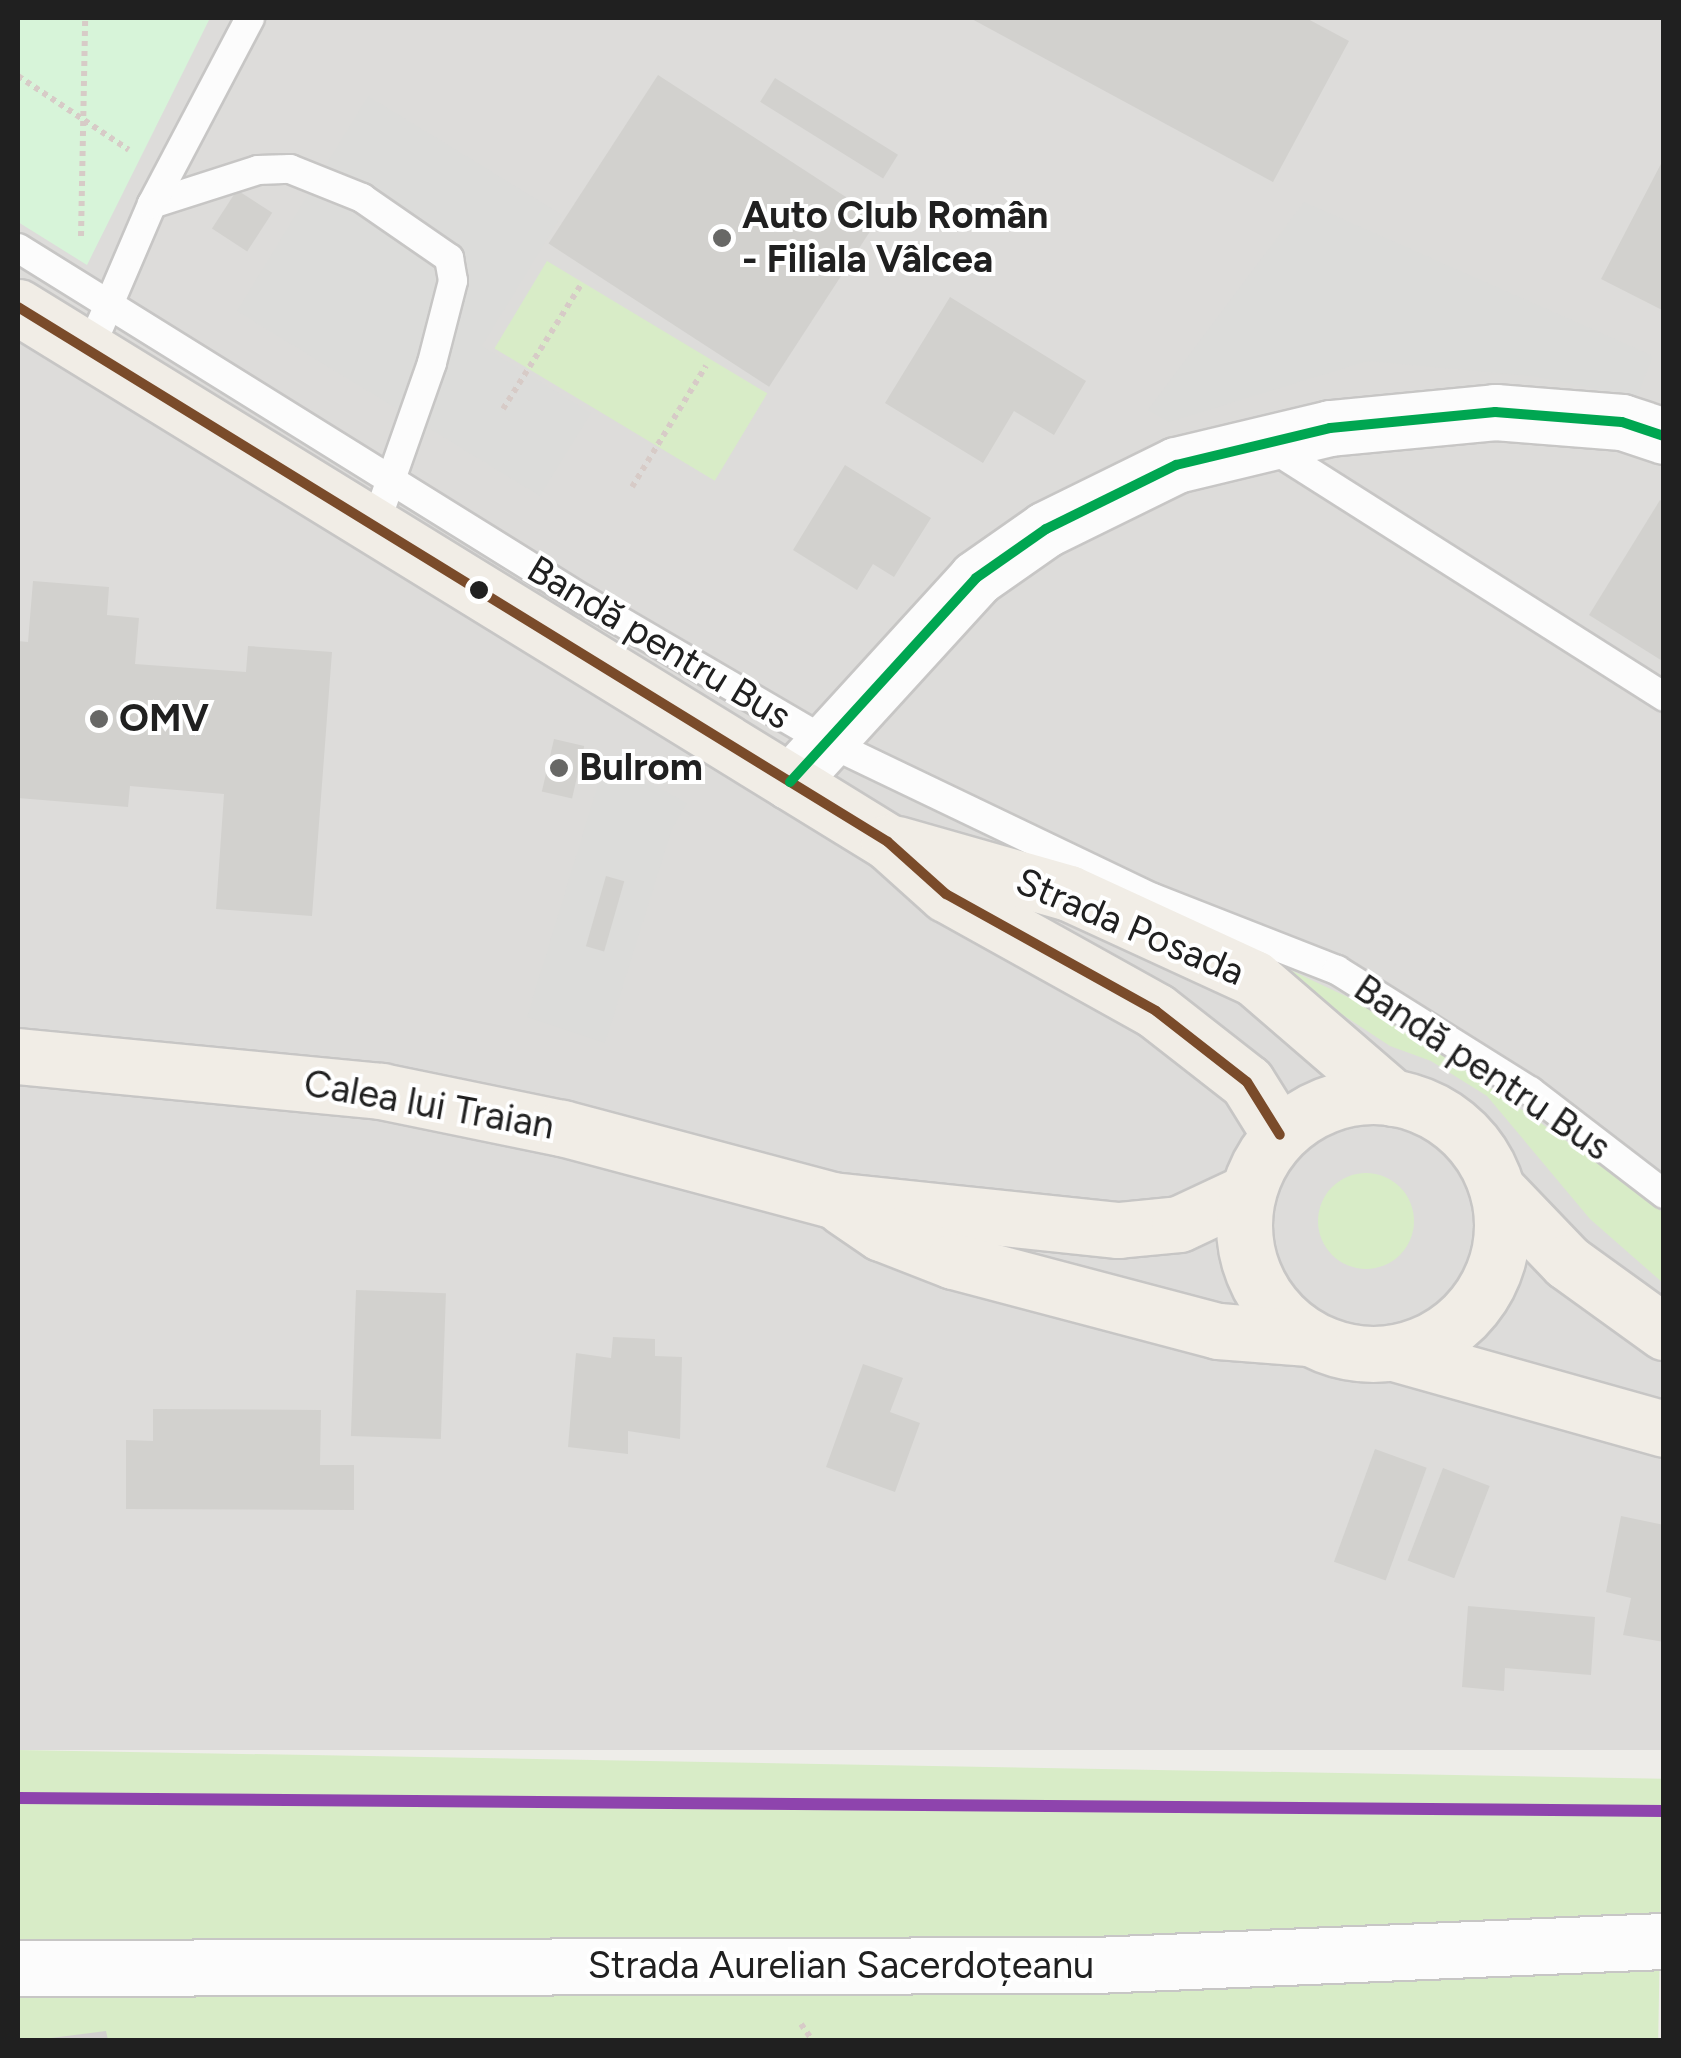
<!DOCTYPE html>
<meta charset="utf-8">
<style>
body{margin:0}
#map{position:relative;width:1681px;height:2058px;overflow:hidden;background:#eeede9;font-family:Figtree,sans-serif}
div>[style]{position:absolute}
.residential>*{inset:0;background:#dddcda;transform-origin:0 0}
.religious>*{inset:0;background:#dcdcda}
.grass>*{inset:0;background:#d8ecc7;transform-origin:0 0}
.round{border-radius:50%}
.park>*{inset:0;background:#d7f4d9}
.building>*{inset:0;background:#d2d1ce;transform-origin:0 0}
.path>*{height:6px;margin-top:-3px;transform-origin:0;background:repeating-linear-gradient(90deg,#d7cbc7 0 5px,transparent 0 10px)}
.roads{filter:drop-shadow(2px 0 #c7c6c5) drop-shadow(-2px 0 #c7c6c5) drop-shadow(0 2px #c7c6c5) drop-shadow(0 -2px #c7c6c5)}
.lane>*{height:28px;margin:-14px;padding:0 14px;transform-origin:14px;border-radius:14px;background:#fcfcfc}
.street>*{height:55px;margin:-27.5px;padding:0 27.5px;transform-origin:27.5px;border-radius:27.5px;background:#fcfcfc}
.primary>*{height:55px;margin:-27.5px;padding:0 27.5px;transform-origin:27.5px;border-radius:27.5px;background:#f1ede6}
.primary>.ring{margin:-27.5px;padding:0;box-sizing:content-box;background:none;border:55px solid #f1ede6;border-radius:50%}
.bus-1>*{height:10px;margin:-5px;padding:0 5px;transform-origin:5px;border-radius:5px;background:#7a4b2a}
.bus-2>*{height:10px;margin:-5px;padding:0 5px;transform-origin:5px;border-radius:5px;background:#00a651}
.rail-1>*{height:12px;margin:-6px;padding:0 6px;transform-origin:6px;border-radius:6px;background:#8e44ad}
.dots>*{width:28px;height:28px;translate:-50% -50%;box-sizing:border-box;border:5px solid #fff;border-radius:50%}
span{translate:-50% -50%;white-space:nowrap;text-align:center;line-height:1.15;-webkit-text-stroke:8px #fff;paint-order:stroke}
.poi-label{font-size:38px;color:#202020;font-weight:700}
.left{translate:0 -50%;text-align:left}
.street-label{font-size:38px;color:#202020}
.frame{position:absolute;inset:0;border:20px solid #202020;pointer-events:none}
</style>
<div id="map">
<div class="residential">
<i style="left:18px;top:18px;width:1645px;height:1732px"></i>
</div>
<div class="religious">
<i style="clip-path:polygon(368px 96px,562px 215px,482px 346px,591px 413px,540px 496px,237px 311px)"></i>
<i style="clip-path:polygon(1304px 202px,1653px 356px,1637px 397px,1532px 376px,1368px 361px,1169px 422px,1148px 410px)"></i>
<i style="clip-path:polygon(606px 758px,687px 803px,672px 829px,605px 1043px,527px 1017px)"></i>
</div>
<div class="grass">
<i style="left:547px;top:261px;width:257px;height:102px;rotate:31deg"></i>
<i style="clip-path:polygon(1235px 944px,1388px 1016px,1635px 1189px,1663px 1213px,1663px 1283px,1590px 1219px,1487px 1096px,1431px 1061px,1390px 1046px)"></i>
<i class="round" style="left:1318px;top:1173px;width:96px;height:96px"></i>
<i style="left:18px;top:1750px;width:1645px;height:290px;rotate:1deg"></i>
</div>
<div class="park">
<i style="clip-path:polygon(18px 18px,210px 18px,87px 265px,18px 222px)"></i>
</div>
<div class="building">
<i style="clip-path:polygon(970px 18px,1306px 18px,1349px 41px,1273px 182px)"></i>
<i style="left:658px;top:75px;width:263px;height:201px;rotate:33deg"></i>
<i style="left:775px;top:78px;width:145px;height:28px;rotate:32deg"></i>
<i style="clip-path:polygon(1664px 158px,1664px 311px,1601px 279px)"></i>
<i style="left:237px;top:190px;width:42px;height:46px;rotate:33deg"></i>
<i style="clip-path:polygon(950px 297px,1086px 381px,1054px 435px,1014px 411px,983px 463px,885px 403px)"></i>
<i style="clip-path:polygon(845px 465px,931px 518px,894px 577px,873px 564px,857px 590px,793px 550px)"></i>
<i style="clip-path:polygon(1660px 500px,1664px 502px,1664px 662px,1589px 615px)"></i>
<i style="clip-path:polygon(33px 581px,109px 587px,107px 615px,139px 618px,135px 664px,246px 672px,248px 646px,332px 652px,312px 916px,216px 909px,224px 794px,130px 786px,128px 807px,18px 798px,18px 641px,28px 642px)"></i>
<i style="left:554px;top:739px;width:31px;height:54px;rotate:13deg"></i>
<i style="left:606px;top:876px;width:19px;height:73px;rotate:16deg"></i>
<i style="left:356px;top:1290px;width:90px;height:146px;rotate:2deg"></i>
<i style="clip-path:polygon(613px 1337px,655px 1339px,655px 1356px,682px 1357px,680px 1439px,628px 1431px,628px 1454px,568px 1447px,576px 1353px,611px 1358px)"></i>
<i style="clip-path:polygon(863px 1364px,903px 1378px,890px 1412px,920px 1423px,895px 1492px,826px 1467px)"></i>
<i style="clip-path:polygon(153px 1409px,321px 1410px,320px 1465px,354px 1465px,354px 1510px,126px 1509px,126px 1440px,153px 1441px)"></i>
<i style="left:1375px;top:1449px;width:55px;height:120px;rotate:20deg"></i>
<i style="left:1443px;top:1468px;width:50px;height:99px;rotate:21deg"></i>
<i style="clip-path:polygon(1621px 1516px,1664px 1525px,1664px 1642px,1623px 1635px,1631px 1598px,1606px 1592px)"></i>
<i style="clip-path:polygon(1468px 1606px,1595px 1617px,1591px 1675px,1505px 1668px,1504px 1691px,1462px 1687px)"></i>
<i style="clip-path:polygon(106px 2031px,108px 2040px,51px 2040px,51px 2038px)"></i>
</div>
<div class="path">
<i style="left:18px;top:76px;width:133px;rotate:33.7deg"></i>
<i style="left:81px;top:236px;width:218px;rotate:-88.9deg"></i>
<i style="left:503px;top:409px;width:149px;rotate:-57.9deg"></i>
<i style="left:632px;top:487px;width:142px;rotate:-58.6deg"></i>
<i style="left:801px;top:2024px;width:19px;rotate:55deg"></i>
</div>
<div class="roads">
<div class="lane">
<i style="left:152px;top:204px;width:111px;rotate:-17.8deg"></i>
<i style="left:258px;top:170px;width:32px;rotate:-2deg"></i>
<i style="left:290px;top:169px;width:78px;rotate:21.9deg"></i>
<i style="left:362px;top:198px;width:106px;rotate:34.6deg"></i>
<i style="left:449px;top:258px;width:23px;rotate:80deg"></i>
<i style="left:453px;top:281px;width:85px;rotate:104.4deg"></i>
<i style="left:432px;top:363px;width:175px;rotate:109.4deg"></i>
<i style="left:18px;top:248px;width:667px;rotate:31.88deg"></i>
<i style="left:584px;top:600px;width:279px;rotate:30.3deg"></i>
<i style="left:825px;top:741px;width:364px;rotate:25.6deg"></i>
<i style="left:1153px;top:898px;width:198px;rotate:21.4deg"></i>
<i style="left:1337px;top:970px;width:228px;rotate:32.1deg"></i>
<i style="left:1530px;top:1091px;width:169px;rotate:37.5deg"></i>
<i style="left:89px;top:351px;width:160px;rotate:-66.8deg"></i>
<i style="left:152px;top:204px;width:210px;rotate:-62.2deg"></i>
<i style="left:1269px;top:446px;width:468px;rotate:32.4deg"></i>
</div>
<div class="street">
<i style="left:790px;top:782px;width:276px;rotate:-47.6deg"></i>
<i style="left:976px;top:578px;width:85px;rotate:-35deg"></i>
<i style="left:1046px;top:529px;width:145px;rotate:-26.2deg"></i>
<i style="left:1176px;top:465px;width:158px;rotate:-13.5deg"></i>
<i style="left:1330px;top:428px;width:166px;rotate:-5.5deg"></i>
<i style="left:1495px;top:412px;width:127px;rotate:4.5deg"></i>
<i style="left:1622px;top:422px;width:44px;rotate:18.4deg"></i>
<i style="left:18px;top:1968px;width:1077px;rotate:-0.16deg"></i>
<i style="left:1095px;top:1965px;width:570px;rotate:-2.42deg"></i>
</div>
<div class="primary">
<i style="left:18px;top:307px;width:1021px;rotate:31.59deg"></i>
<i style="left:888px;top:842px;width:78px;rotate:41.9deg"></i>
<i style="left:946px;top:894px;width:240px;rotate:29.1deg"></i>
<i style="left:1156px;top:1011px;width:115px;rotate:38deg"></i>
<i style="left:1247px;top:1082px;width:62px;rotate:58.1deg"></i>
<i style="left:897px;top:844px;width:179px;rotate:15.9deg"></i>
<i style="left:1069px;top:893px;width:204px;rotate:24.7deg"></i>
<i style="left:1254px;top:978px;width:184px;rotate:40.8deg"></i>
<i style="left:18px;top:1056px;width:365px;rotate:5.5deg"></i>
<i style="left:381px;top:1091px;width:185px;rotate:11.6deg"></i>
<i style="left:562px;top:1128px;width:279px;rotate:14.9deg"></i>
<i style="left:832px;top:1200px;width:288px;rotate:6deg"></i>
<i style="left:1118px;top:1230px;width:61px;rotate:-5.6deg"></i>
<i style="left:1179px;top:1224px;width:75px;rotate:-25.2deg"></i>
<i class="ring" style="left:1244px;top:1096px;width:203px;height:203px"></i>
<i style="left:1499px;top:1191px;width:98px;rotate:46.2deg"></i>
<i style="left:1567px;top:1262px;width:120px;rotate:35.8deg"></i>
<i style="left:843px;top:1207px;width:46px;rotate:34.4deg"></i>
<i style="left:881px;top:1233px;width:77px;rotate:21.3deg"></i>
<i style="left:953px;top:1261px;width:274px;rotate:14.8deg"></i>
<i style="left:1218px;top:1331px;width:91px;rotate:4.4deg"></i>
<i style="left:1394px;top:1353px;width:280px;rotate:15.7deg"></i>
</div>
</div>
<div class="bus-1">
<i style="left:18px;top:307px;width:1021px;rotate:31.59deg"></i>
<i style="left:888px;top:842px;width:78px;rotate:41.9deg"></i>
<i style="left:946px;top:894px;width:240px;rotate:29.1deg"></i>
<i style="left:1156px;top:1011px;width:115px;rotate:38deg"></i>
<i style="left:1247px;top:1082px;width:62px;rotate:58.1deg"></i>
</div>
<div class="bus-2">
<i style="left:790px;top:782px;width:276px;rotate:-47.6deg"></i>
<i style="left:976px;top:578px;width:85px;rotate:-35deg"></i>
<i style="left:1046px;top:529px;width:145px;rotate:-26.2deg"></i>
<i style="left:1176px;top:465px;width:158px;rotate:-13.5deg"></i>
<i style="left:1330px;top:428px;width:166px;rotate:-5.5deg"></i>
<i style="left:1495px;top:412px;width:127px;rotate:4.5deg"></i>
<i style="left:1622px;top:422px;width:44px;rotate:18.4deg"></i>
</div>
<div class="rail-1">
<i style="left:18px;top:1798px;width:1646px;rotate:0.45deg"></i>
</div>
<div class="dots">
<i style="left:722px;top:238px;background:#686866"></i>
<i style="left:479px;top:590px;background:#202020"></i>
<i style="left:99px;top:719px;background:#686866"></i>
<i style="left:559px;top:768px;background:#686866"></i>
</div>
<div class="poi-label">
<span class="left" style="left:742px;top:238px">Auto Club Român<br>- Filiala Vâlcea</span>
<span class="left" style="left:119px;top:719px">OMV</span>
<span class="left" style="left:579px;top:768px">Bulrom</span>
</div>
<div class="street-label">
<span style="left:659px;top:643px;rotate:31deg">Bandă pentru Bus</span>
<span style="left:1130px;top:927px;rotate:23deg">Strada Posada</span>
<span style="left:1482px;top:1068px;rotate:34deg">Bandă pentru Bus</span>
<span style="left:429px;top:1105px;rotate:10deg">Calea lui Traian</span>
<span style="left:841px;top:1966px">Strada Aurelian Sacerdoțeanu</span>
</div>
<div class="frame"></div>
</div>
